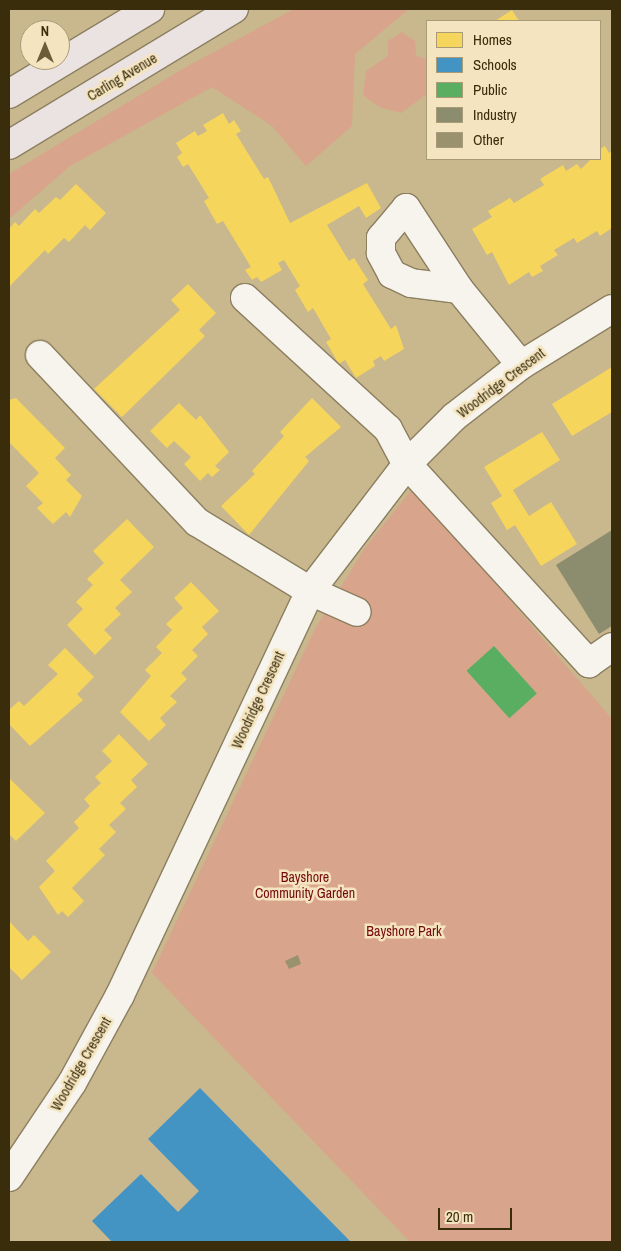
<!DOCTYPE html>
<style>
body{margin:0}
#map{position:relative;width:621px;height:1251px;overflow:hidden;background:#c9b78d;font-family:"Archivo Narrow",sans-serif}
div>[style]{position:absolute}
.green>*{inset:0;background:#d9a48c}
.homes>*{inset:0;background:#f6d55c}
.schools>*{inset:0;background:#4393c3}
.public>*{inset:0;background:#5aae61;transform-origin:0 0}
.industry>*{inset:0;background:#8c8c6e}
.building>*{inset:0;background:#9a926f}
.roads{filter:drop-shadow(1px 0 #8b7f60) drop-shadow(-1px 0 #8b7f60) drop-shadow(0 1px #8b7f60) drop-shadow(0 -1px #8b7f60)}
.minor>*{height:28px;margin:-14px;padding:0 14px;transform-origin:14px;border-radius:14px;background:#f7f4ee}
.major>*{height:28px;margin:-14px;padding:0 14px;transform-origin:14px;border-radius:14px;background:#ebe2e2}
span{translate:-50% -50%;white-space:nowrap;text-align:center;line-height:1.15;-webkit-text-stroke:5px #f4e4bf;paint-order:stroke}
.street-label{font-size:14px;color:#3a2d0c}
.park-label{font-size:14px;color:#750a0e}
.frame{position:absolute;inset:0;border:10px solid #3a2d0c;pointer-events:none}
.legend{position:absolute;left:426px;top:20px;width:175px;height:140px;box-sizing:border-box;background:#f4e4bf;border:1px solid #aa9b77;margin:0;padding:6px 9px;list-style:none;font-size:15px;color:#3a2d0c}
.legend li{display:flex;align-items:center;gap:10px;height:25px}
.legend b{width:25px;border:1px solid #aa9b77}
.north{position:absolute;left:20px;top:20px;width:50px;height:50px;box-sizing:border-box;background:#f4e4bf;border:1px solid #aa9b77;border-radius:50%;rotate:0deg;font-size:14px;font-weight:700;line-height:20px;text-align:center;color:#3a2d0c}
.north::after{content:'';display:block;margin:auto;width:18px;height:22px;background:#6c5d39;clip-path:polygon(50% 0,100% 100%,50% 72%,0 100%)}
.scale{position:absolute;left:438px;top:1208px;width:74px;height:22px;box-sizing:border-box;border:2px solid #3a2d0c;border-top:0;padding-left:6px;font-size:15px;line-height:18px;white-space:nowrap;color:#3a2d0c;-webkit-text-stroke:4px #f4e4bf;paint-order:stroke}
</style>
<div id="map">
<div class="green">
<i style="clip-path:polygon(294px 9px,409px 9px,355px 54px,352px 126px,306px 166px,272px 126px,212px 87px,70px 166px,9px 219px,9px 174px,186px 67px)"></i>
<i style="clip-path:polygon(402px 32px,415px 41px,416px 56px,427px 59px,427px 94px,401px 113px,379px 107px,363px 95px,366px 71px,388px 56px,388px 41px)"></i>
<i style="clip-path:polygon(413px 488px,612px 719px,612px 1242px,410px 1242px,152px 973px,315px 629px,365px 548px)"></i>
</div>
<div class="homes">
<i style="clip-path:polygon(512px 10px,519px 21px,495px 21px)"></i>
<i style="clip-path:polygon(223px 113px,229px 124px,234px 120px,241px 131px,236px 134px,264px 179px,268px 177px,290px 223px,367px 183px,381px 208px,366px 218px,359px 206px,327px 225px,349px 261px,354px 258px,368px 280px,363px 284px,391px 329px,396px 325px,404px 349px,384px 361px,381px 356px,373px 361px,375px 366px,356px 378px,345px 360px,339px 364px,326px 342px,331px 339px,313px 308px,308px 312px,295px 290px,300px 286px,284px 260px,278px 263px,282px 270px,261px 282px,257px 277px,252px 280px,245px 270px,251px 267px,223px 221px,217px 224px,204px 201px,209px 198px,188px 164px,183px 167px,177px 157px,182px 153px,176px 143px,195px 131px,198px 136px,207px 131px,203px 125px)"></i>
<i style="clip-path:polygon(605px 146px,609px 153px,612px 150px,612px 228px,600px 236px,597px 231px,577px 243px,574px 238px,554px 250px,558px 255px,540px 266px,543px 271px,532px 277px,529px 272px,509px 285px,492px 252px,487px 255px,472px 229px,492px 217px,488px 211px,510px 198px,514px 203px,544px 185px,540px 179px,563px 165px,566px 171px,577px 164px,581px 169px,591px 159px,600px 159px,600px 149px)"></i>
<i style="clip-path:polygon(76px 184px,106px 213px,90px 230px,85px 225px,69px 242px,64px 238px,48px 254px,45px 250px,9px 287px,9px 229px,15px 222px,19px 226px,35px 209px,39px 213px,56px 197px,60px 200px)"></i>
<i style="clip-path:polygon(188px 284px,216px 313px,199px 330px,205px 336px,122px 417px,94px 389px,180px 310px,171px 300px)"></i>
<i style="clip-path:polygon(612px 367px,612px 412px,572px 436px,552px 404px)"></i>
<i style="clip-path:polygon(16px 398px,65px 448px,55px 458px,71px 475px,66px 480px,82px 496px,70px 517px,66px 512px,53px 524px,37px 508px,43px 503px,26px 486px,39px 473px,9px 442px,9px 400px)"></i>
<i style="clip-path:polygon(312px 398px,341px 427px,305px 457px,309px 461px,249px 535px,221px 506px,255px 474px,252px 471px,284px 436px,280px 432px)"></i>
<i style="clip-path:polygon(179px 403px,196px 420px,200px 415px,229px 452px,215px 466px,220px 470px,212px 477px,208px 473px,200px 481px,184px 464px,191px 457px,174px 441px,167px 448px,150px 431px)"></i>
<i style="clip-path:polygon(542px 432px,560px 460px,513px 490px,529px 516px,551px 502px,577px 544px,541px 566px,515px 525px,507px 530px,491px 503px,502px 496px,484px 467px)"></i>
<i style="clip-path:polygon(127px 519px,154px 547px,120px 580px,132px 592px,115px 608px,121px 614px,104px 630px,112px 638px,95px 655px,67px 625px,83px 609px,76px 602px,93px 585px,87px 579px,104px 563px,93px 551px)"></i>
<i style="clip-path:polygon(191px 582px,219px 611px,202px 627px,208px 634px,192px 650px,198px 656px,181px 673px,187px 679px,170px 696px,177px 702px,160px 718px,166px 725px,149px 741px,120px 712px,151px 676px,145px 670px,162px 653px,156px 647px,172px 630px,166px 624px,183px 608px,174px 598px)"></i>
<i style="clip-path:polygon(65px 648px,94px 677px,77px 694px,83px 700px,30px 746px,9px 724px,9px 710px,19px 701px,24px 706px,58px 674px,48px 665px)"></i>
<i style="clip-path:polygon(119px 734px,148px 764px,131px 780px,137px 787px,120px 803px,126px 809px,109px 825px,116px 832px,99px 849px,105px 855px,72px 888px,84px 901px,68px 917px,62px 911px,58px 915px,39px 887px,55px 871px,46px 861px,79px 828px,74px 822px,90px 806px,84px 799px,101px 783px,95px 777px,112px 761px,102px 751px)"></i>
<i style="clip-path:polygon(9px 778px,45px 813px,16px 841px,9px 834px)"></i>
<i style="clip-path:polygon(9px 921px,28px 941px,34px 935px,51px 952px,22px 980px,9px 967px)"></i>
</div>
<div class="schools">
<i style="clip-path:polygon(200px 1088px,343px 1234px,351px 1242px,112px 1242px,92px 1221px,141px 1174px,178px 1212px,199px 1191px,148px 1139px)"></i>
</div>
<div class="public">
<i style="left:494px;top:646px;width:64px;height:37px;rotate:48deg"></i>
</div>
<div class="industry">
<i style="clip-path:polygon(612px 530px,612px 626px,599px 634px,556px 565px)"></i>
</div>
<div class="building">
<i style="clip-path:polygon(298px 955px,301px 964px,289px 969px,285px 961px)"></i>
</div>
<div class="roads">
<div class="minor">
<i style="left:459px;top:289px;width:48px;rotate:-172.9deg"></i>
<i style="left:411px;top:283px;width:21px;rotate:-155deg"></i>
<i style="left:392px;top:274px;width:24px;rotate:-118deg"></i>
<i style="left:381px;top:253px;width:15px;rotate:-90deg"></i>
<i style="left:381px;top:238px;width:39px;rotate:-50deg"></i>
<i style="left:406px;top:208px;width:97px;rotate:56.8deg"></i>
<i style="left:459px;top:289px;width:98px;rotate:50.8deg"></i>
<i style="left:245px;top:298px;width:194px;rotate:42.5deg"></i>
<i style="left:388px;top:429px;width:40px;rotate:62deg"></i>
<i style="left:407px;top:464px;width:270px;rotate:47.6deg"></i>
<i style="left:589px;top:663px;width:28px;rotate:-35deg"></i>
<i style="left:40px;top:355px;width:229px;rotate:46.8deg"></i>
<i style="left:197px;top:522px;width:132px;rotate:31.4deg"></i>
<i style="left:310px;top:591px;width:51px;rotate:24.1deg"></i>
<i style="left:9px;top:1177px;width:113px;rotate:-56.2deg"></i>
<i style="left:72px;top:1083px;width:100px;rotate:-61.4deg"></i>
<i style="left:120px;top:995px;width:446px;rotate:-64.8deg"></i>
<i style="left:310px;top:591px;width:160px;rotate:-52.6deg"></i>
<i style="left:407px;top:464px;width:66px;rotate:-45deg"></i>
<i style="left:454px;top:417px;width:85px;rotate:-37.8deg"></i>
<i style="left:521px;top:365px;width:107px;rotate:-31.6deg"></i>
</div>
<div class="major">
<i style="left:9px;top:94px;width:165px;rotate:-31.1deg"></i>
<i style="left:9px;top:145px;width:263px;rotate:-31.2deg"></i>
</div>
</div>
<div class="street-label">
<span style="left:122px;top:77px;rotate:-31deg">Carling Avenue</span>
<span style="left:501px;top:383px;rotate:-37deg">Woodridge Crescent</span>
<span style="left:258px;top:700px;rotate:-65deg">Woodridge Crescent</span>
<span style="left:81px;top:1064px;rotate:-60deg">Woodridge Crescent</span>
</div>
<div class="park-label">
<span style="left:305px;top:885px">Bayshore<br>Community Garden</span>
<span style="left:404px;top:931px">Bayshore Park</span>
</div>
<div class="frame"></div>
<ul class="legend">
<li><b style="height:14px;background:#f6d55c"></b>Homes</li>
<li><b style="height:14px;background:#4393c3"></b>Schools</li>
<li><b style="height:14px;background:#5aae61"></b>Public</li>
<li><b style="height:14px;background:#8c8c6e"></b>Industry</li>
<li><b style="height:14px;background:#9a926f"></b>Other</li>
</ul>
<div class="north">N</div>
<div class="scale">20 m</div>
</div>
